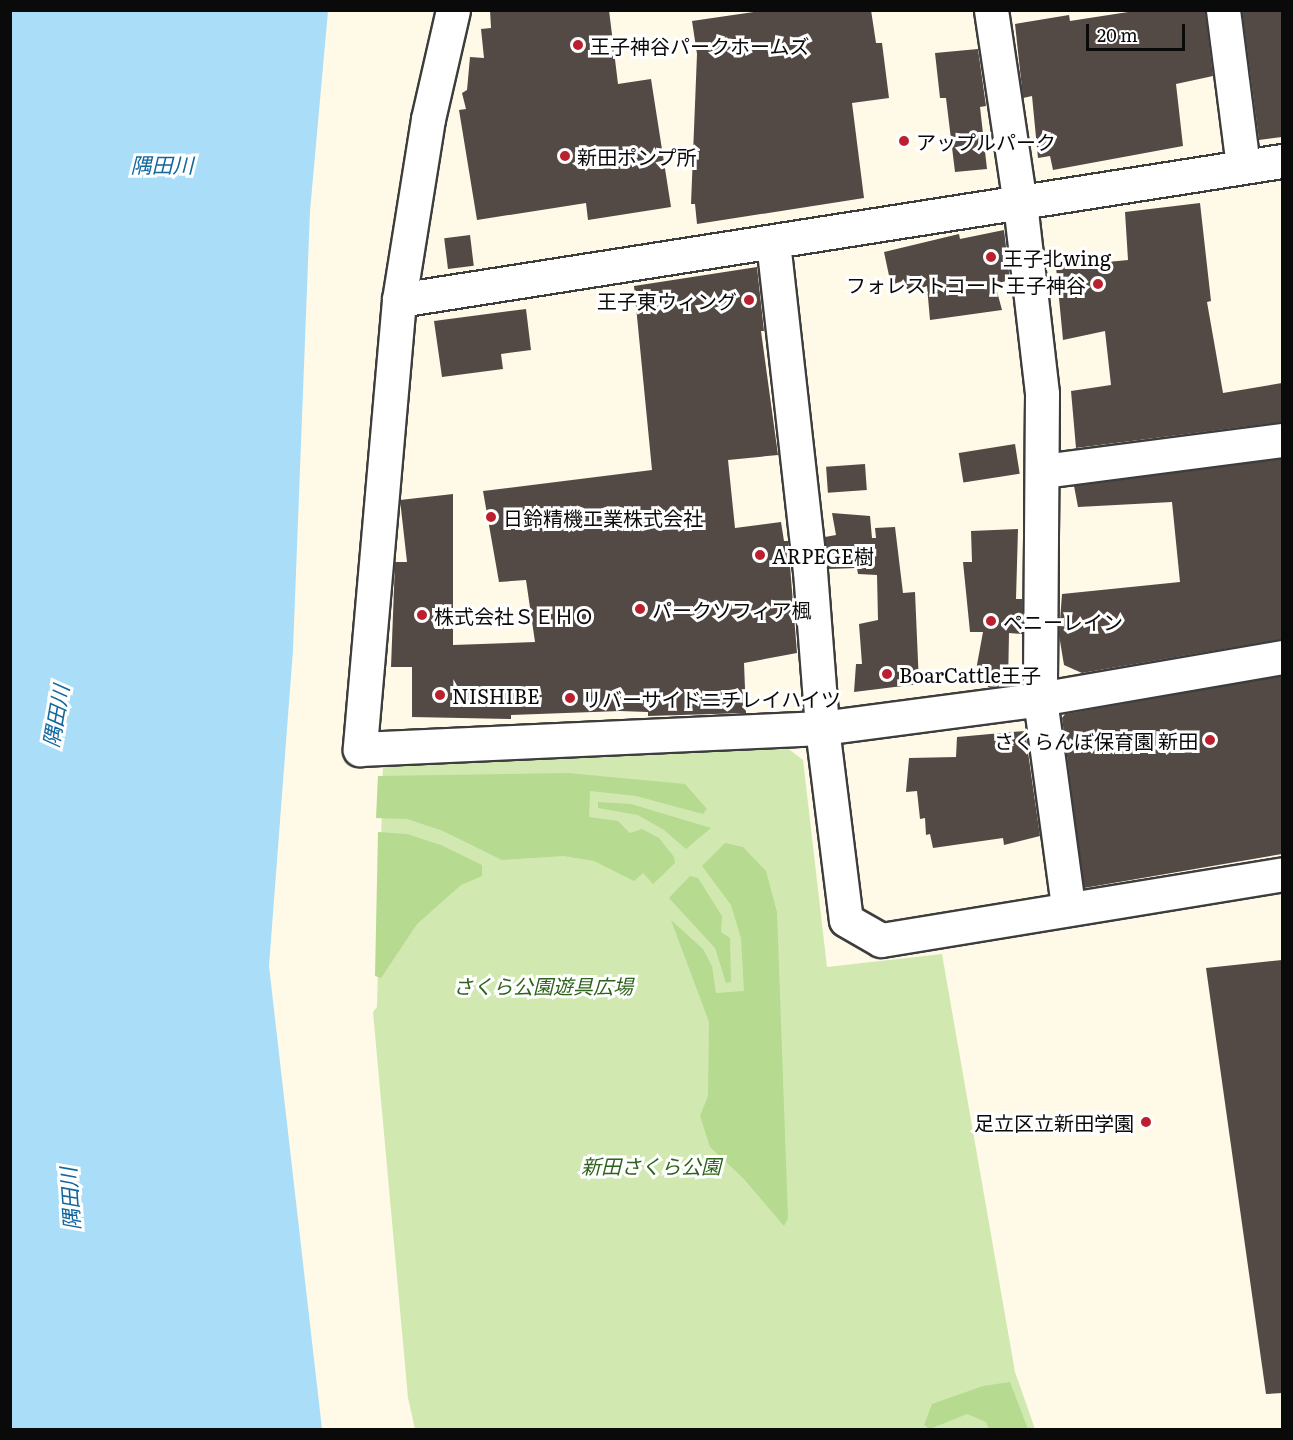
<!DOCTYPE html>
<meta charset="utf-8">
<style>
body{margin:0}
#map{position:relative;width:1293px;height:1440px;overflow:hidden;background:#fff9e7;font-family:Literata,"Noto Sans JP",serif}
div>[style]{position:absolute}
.green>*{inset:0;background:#d1e9b1}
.forest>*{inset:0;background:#b5da90}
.water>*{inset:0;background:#aadef8}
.building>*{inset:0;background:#534a46;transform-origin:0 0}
.roads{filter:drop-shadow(2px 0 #3d3d3d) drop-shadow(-2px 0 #3d3d3d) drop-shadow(0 2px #3d3d3d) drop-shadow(0 -2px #3d3d3d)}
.minor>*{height:33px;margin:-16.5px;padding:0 16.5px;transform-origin:16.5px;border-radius:16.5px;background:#fff}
.dots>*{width:16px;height:16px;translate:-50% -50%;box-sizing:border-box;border:3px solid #fff;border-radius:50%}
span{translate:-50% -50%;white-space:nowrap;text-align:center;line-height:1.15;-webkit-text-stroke:6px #fff;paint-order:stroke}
.poi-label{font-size:20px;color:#0a0a0a}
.left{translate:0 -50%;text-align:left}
.right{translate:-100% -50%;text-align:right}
.park-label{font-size:20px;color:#2c621a;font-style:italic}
.water-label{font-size:21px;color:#12679d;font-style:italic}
.frame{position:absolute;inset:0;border:12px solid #0a0a0a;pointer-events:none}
.scale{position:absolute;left:1086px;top:24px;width:99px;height:27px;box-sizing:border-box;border:3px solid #0a0a0a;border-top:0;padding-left:8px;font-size:18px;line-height:21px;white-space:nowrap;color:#0a0a0a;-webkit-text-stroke:4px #fff;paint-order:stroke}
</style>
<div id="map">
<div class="green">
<i style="clip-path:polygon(786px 747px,803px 760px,827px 967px,942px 954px,1015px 1372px,1035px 1429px,415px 1429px,408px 1398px,373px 1012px,377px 1007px,383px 762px)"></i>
</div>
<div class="forest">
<i style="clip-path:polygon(568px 773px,685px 784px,707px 809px,703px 814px,636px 796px,590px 791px,589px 817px,618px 821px,630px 833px,642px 829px,659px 838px,674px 857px,675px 863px,653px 884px,643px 873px,634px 881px,594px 861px,564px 856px,502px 860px,443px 831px,407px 819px,376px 818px,378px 776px)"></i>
<i style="clip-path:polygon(598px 802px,631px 804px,711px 828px,686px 849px,664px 830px,638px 815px,598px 808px)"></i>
<i style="clip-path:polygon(378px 832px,407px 834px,441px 845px,482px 865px,482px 876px,461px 885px,417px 924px,381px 978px,375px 976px)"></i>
<i style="clip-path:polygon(725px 843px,743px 847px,766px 871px,777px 912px,788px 1218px,784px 1226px,743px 1178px,710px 1147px,700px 1116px,708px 1096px,709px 1022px,671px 920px,703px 949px,712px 966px,716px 993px,744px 991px,741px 938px,731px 905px,702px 866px)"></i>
<i style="clip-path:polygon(690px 876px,698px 878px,722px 916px,721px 932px,730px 938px,731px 982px,726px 983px,715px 948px,669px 898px)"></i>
<i style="clip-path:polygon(1010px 1382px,1028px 1429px,989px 1429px,986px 1422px,967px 1414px,930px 1429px,924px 1425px,932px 1404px,983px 1386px)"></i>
</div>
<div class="water">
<i style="clip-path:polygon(10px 11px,328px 11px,310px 211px,293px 650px,269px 966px,322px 1429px,11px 1429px)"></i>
</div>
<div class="building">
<i style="clip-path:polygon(490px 10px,609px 10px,618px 84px,651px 79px,671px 207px,588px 220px,586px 203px,477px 220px,459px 110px,466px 109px,462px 93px,467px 90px,470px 57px,484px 58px,481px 29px,491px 28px)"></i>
<i style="clip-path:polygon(768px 10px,871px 10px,876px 43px,882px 43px,889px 98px,852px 103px,864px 198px,697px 224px,695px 204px,691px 204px,697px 54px,692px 21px)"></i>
<i style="clip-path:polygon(1141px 10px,1205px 10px,1213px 76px,1176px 84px,1183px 146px,1053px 170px,1050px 156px,1038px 158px,1032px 96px,1023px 98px,1015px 24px,1069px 15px,1070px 21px)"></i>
<i style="clip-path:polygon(1242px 10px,1282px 10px,1282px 137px,1259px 140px)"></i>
<i style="clip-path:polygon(978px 49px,986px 106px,980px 107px,987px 169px,955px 172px,946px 98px,940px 98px,935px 53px)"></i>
<i style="clip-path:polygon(1200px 203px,1211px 301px,1207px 302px,1223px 393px,1282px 383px,1282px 422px,1076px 448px,1071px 391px,1111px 385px,1105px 331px,1063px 340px,1056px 267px,1128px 260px,1125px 212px)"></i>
<i style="clip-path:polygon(1004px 230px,1010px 280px,995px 284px,1002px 310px,930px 320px,927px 286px,909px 293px,903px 281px,891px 285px,884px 252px,959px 234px,960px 239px)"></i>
<i style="left:470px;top:235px;width:31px;height:26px;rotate:83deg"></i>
<i style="clip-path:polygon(757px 267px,764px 331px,761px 331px,778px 455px,728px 460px,735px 528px,781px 522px,784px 541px,788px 541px,797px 653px,744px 663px,746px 713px,648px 716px,648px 712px,620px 711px,511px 715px,511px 719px,412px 717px,412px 667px,391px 667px,395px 562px,407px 562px,400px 500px,453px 494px,453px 645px,535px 642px,526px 580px,499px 582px,483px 491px,652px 470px,634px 286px)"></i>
<i style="clip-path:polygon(526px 309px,531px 350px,501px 354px,503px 369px,442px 377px,434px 321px)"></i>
<i style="left:1015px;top:444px;width:30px;height:57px;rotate:81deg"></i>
<i style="clip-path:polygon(1282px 459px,1282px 639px,1082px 673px,1064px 665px,1059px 635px,1062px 594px,1180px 582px,1172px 502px,1078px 507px,1074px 486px)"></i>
<i style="left:865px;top:464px;width:26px;height:39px;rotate:86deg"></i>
<i style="clip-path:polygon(832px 513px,870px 516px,872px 538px,876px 538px,875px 528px,895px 527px,903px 593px,915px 592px,919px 684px,854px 692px,856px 664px,862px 664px,859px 624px,878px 620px,877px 575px,858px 574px,857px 568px,829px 569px,825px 537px,836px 535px)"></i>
<i style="clip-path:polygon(1018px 529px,1016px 599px,1022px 599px,1022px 634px,1009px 633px,1008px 685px,988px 687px,985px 670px,976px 670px,983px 632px,970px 632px,963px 562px,972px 562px,971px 531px)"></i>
<i style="clip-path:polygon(1282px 676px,1282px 854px,1084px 888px,1062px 718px,1065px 714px)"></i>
<i style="clip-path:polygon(1025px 731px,1040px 836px,1004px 845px,1003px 838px,933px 848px,930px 834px,926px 835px,925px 818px,920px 819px,917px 791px,906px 792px,909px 758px,956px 757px,957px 737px)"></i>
<i style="clip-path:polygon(1282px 960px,1282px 1393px,1266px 1394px,1206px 968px)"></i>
</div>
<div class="roads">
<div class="minor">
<i style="left:453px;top:10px;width:112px;rotate:102.9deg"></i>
<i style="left:428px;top:119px;width:183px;rotate:99.1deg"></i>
<i style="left:399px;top:300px;width:451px;rotate:95deg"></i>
<i style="left:360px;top:749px;width:462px;rotate:-2.6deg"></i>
<i style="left:822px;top:728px;width:208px;rotate:-7.5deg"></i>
<i style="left:1028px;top:701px;width:258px;rotate:-9.8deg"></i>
<i style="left:991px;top:10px;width:195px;rotate:81.5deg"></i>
<i style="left:1020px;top:203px;width:192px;rotate:83.4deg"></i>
<i style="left:1042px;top:394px;width:305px;rotate:90.4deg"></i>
<i style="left:1040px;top:699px;width:210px;rotate:82.3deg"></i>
<i style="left:1223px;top:10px;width:157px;rotate:82.7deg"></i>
<i style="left:773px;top:242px;width:331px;rotate:83.6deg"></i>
<i style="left:810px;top:571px;width:157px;rotate:85.6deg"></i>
<i style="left:822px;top:728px;width:193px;rotate:82.9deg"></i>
<i style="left:846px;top:920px;width:40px;rotate:29.7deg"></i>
<i style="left:881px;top:940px;width:406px;rotate:-9.3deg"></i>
<i style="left:399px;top:300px;width:894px;rotate:-8.95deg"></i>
<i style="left:1043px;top:471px;width:241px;rotate:-7.4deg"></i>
</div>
</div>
<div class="dots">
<i style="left:578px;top:45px;background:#bc202f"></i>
<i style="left:904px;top:141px;background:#bc202f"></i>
<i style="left:565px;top:156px;background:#bc202f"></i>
<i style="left:991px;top:257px;background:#bc202f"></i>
<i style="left:1098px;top:284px;background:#bc202f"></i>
<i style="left:749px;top:300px;background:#bc202f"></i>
<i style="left:491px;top:517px;background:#bc202f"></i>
<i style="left:760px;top:555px;background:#bc202f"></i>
<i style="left:640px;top:609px;background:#bc202f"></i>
<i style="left:422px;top:615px;background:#bc202f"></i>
<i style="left:991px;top:621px;background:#bc202f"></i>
<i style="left:887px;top:674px;background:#bc202f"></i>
<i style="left:440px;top:695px;background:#bc202f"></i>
<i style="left:570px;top:698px;background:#bc202f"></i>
<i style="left:1210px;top:740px;background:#bc202f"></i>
<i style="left:1146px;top:1122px;background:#bc202f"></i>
</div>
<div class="poi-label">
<span class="left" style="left:590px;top:45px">王子神谷パークホームズ</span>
<span class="left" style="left:916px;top:141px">アップルパーク</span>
<span class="left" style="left:577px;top:156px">新田ポンプ所</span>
<span class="left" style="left:1003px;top:257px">王子北wing</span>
<span class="right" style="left:1086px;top:284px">フォレストコート王子神谷</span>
<span class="right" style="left:737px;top:300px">王子東ウィング</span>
<span class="left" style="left:503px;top:517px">日鈴精機工業株式会社</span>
<span class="left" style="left:772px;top:555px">ARPEGE樹</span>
<span class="left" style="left:652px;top:609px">パークソフィア楓</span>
<span class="left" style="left:434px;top:615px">株式会社ＳＥＨＯ</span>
<span class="left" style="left:1003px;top:621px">ペニーレイン</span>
<span class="left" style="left:899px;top:674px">BoarCattle王子</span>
<span class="left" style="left:452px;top:695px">NISHIBE</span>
<span class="left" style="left:582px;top:698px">リバーサイドニチレイハイツ</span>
<span class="right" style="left:1198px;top:740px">さくらんぼ保育園 新田</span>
<span class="right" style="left:1134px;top:1122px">足立区立新田学園</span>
</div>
<div class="park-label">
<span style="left:543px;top:985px">さくら公園遊具広場</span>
<span style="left:651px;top:1165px">新田さくら公園</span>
</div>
<div class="water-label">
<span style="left:162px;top:164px">隅田川</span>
<span style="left:55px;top:716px;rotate:-80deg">隅田川</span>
<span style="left:69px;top:1199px;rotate:-94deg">隅田川</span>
</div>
<div class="frame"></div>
<div class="scale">20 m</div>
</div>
